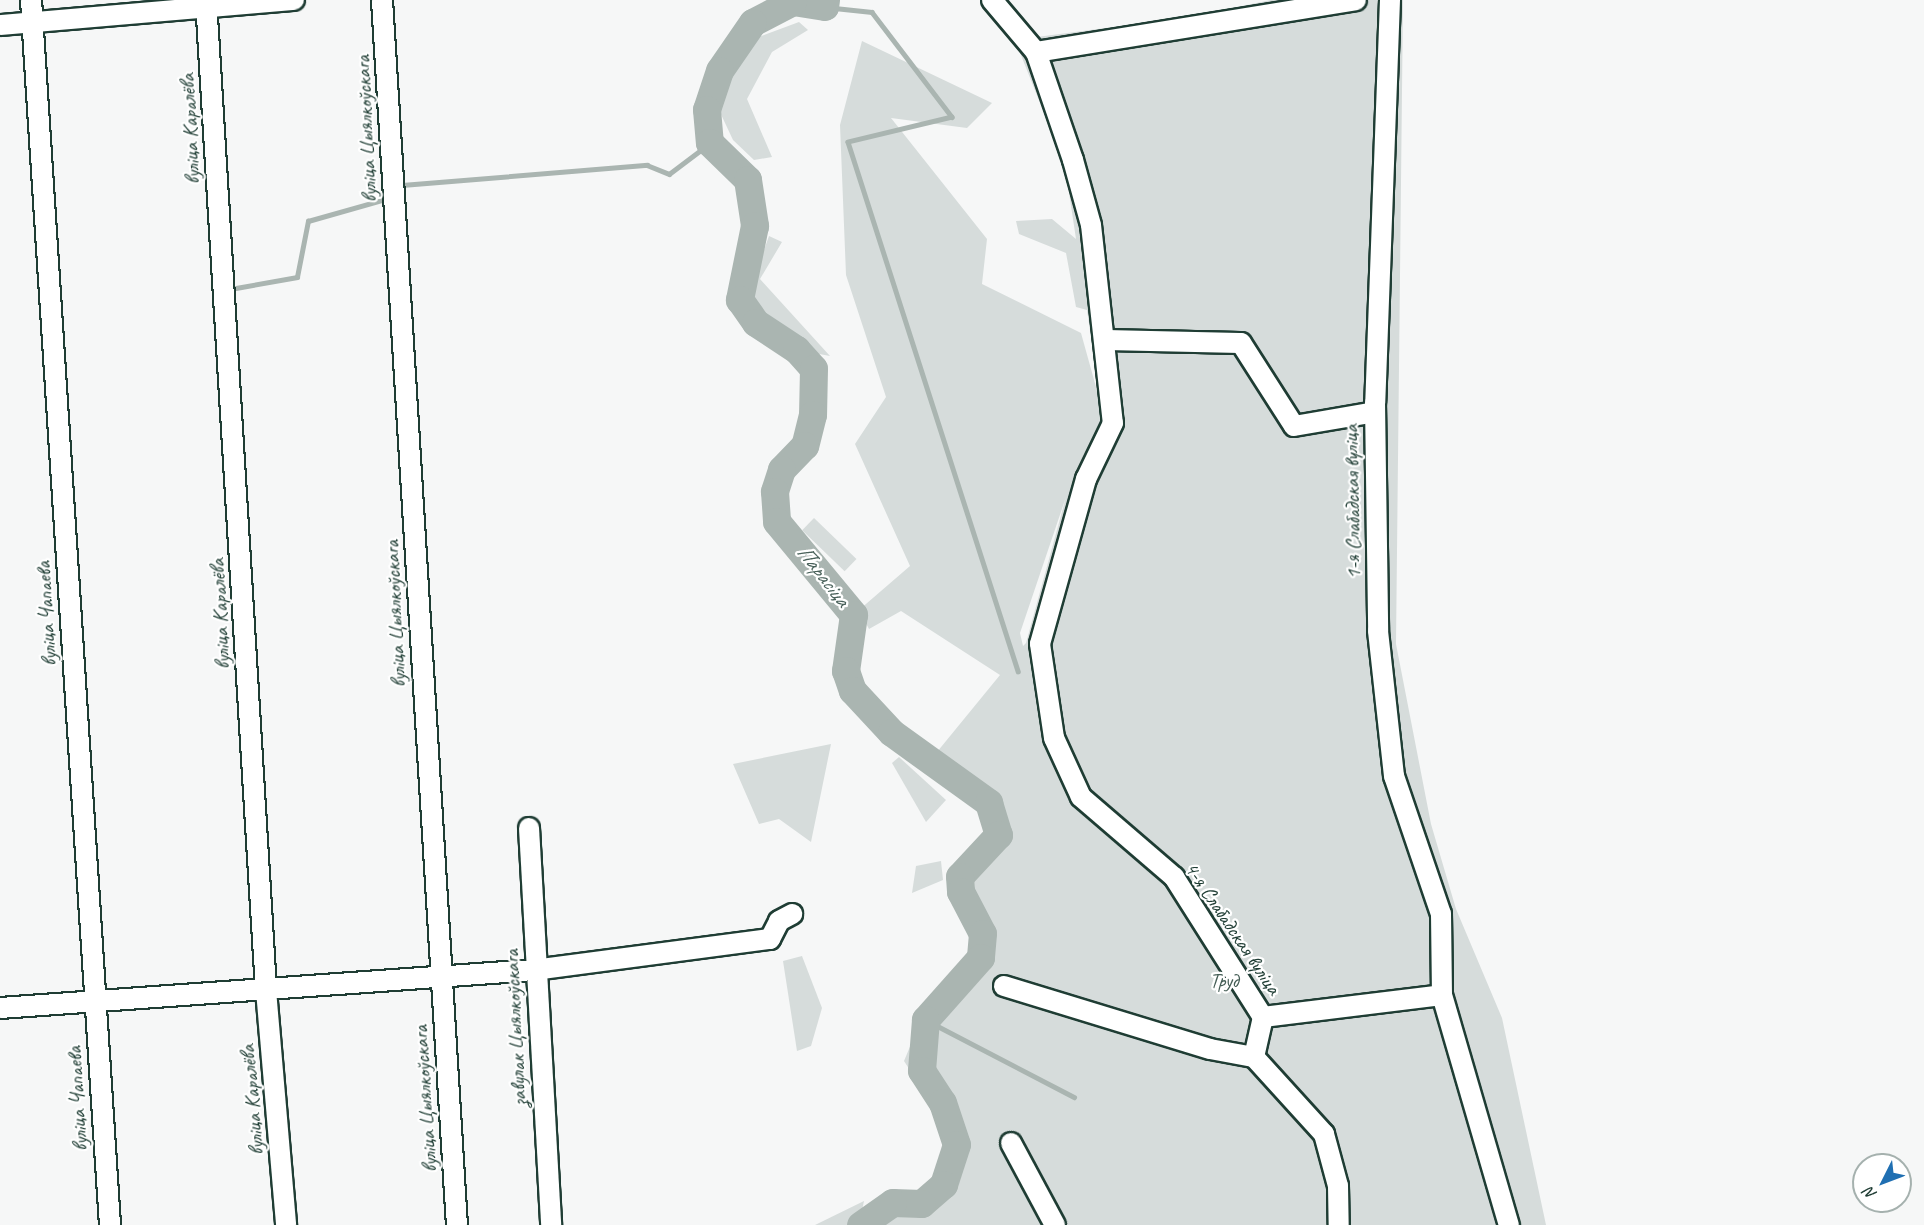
<!DOCTYPE html>
<meta charset="utf-8">
<style>
body{margin:0}
#map{position:relative;width:1924px;height:1225px;overflow:hidden;background:#f6f7f7;font-family:Caveat,sans-serif}
div>[style]{position:absolute}
.green>*{inset:0;background:#d6dcdb;transform-origin:0 0}
.stream>*{height:4.5px;margin:-2.25px;padding:0 2.25px;transform-origin:2.25px;border-radius:2.25px;background:#aab5b1}
.river>*{height:28px;margin:-14px;padding:0 14px;transform-origin:14px;border-radius:14px;background:#aab5b1}
.roads{filter:drop-shadow(2px 0 #1f3d34) drop-shadow(-2px 0 #1f3d34) drop-shadow(0 2px #1f3d34) drop-shadow(0 -2px #1f3d34)}
.minor>*{height:20px;margin:-10px;padding:0 10px;transform-origin:10px;border-radius:10px;background:#fff}
span{translate:-50% -50%;white-space:nowrap;text-align:center;line-height:1.15;-webkit-text-stroke:4.5px #fff;paint-order:stroke}
.street-label{font-size:21px;color:#1f3d34}
.park-label{font-size:21px;color:#445d55}
.water-label{font-size:22px;color:#49615a;font-style:italic}
.north{position:absolute;left:1852px;top:1153px;width:60px;height:60px;box-sizing:border-box;background:#fff;border:2px solid #a5b1ae;border-radius:50%;rotate:228deg;font-size:16px;font-weight:700;line-height:24px;text-align:center;color:#1f3d34}
.north::after{content:'';display:block;margin:auto;width:21px;height:27px;background:#1f6fb2;clip-path:polygon(50% 0,100% 100%,50% 72%,0 100%)}
</style>
<div id="map">
<div class="green">
<i style="clip-path:polygon(evenodd,1271px 0,1403px 0,1396px 644px,1431px 824px,1456px 909px,1502px 1018px,1546px 1225px,861px 1225px,893px 1203px,922px 1204px,941px 1188px,954px 1154px,937px 1112px,904px 1061px,929px 1001px,966px 978px,981px 958px,983px 933px,961px 892px,960px 877px,982px 859px,999px 835px,989px 803px,971px 785px,928px 763px,1000px 675px,901px 611px,869px 629px,859px 610px,910px 566px,855px 444px,886px 397px,846px 275px,840px 125px,862px 41px,992px 103px,967px 128px,891px 118px,987px 239px,982px 284px,1081px 333px,1101px 405px,1087px 310px,1076px 307px,1066px 253px,1019px 234px,1016px 221px,1052px 219px,1076px 239px,1065px 166px,1015px 40px,1189px 17px,1271px 0,1066px 497px,1026px 643px,1023px 646px,1020px 633px,1066px 497px)"></i>
<i style="clip-path:polygon(799px 22px,808px 30px,772px 52px,747px 99px,772px 157px,754px 160px,733px 140px,718px 108px,738px 55px,756px 38px)"></i>
<i style="clip-path:polygon(769px 236px,782px 242px,760px 279px,830px 356px,814px 353px,747px 297px)"></i>
<i style="left:814px;top:518px;width:59px;height:17px;rotate:44deg"></i>
<i style="clip-path:polygon(831px 744px,811px 842px,779px 819px,759px 824px,733px 764px)"></i>
<i style="clip-path:polygon(899px 757px,946px 800px,926px 822px,892px 763px)"></i>
<i style="clip-path:polygon(941px 861px,943px 880px,912px 893px,916px 866px)"></i>
<i style="clip-path:polygon(802px 956px,822px 1008px,811px 1046px,797px 1051px,783px 961px)"></i>
<i style="clip-path:polygon(864px 1201px,859px 1225px,815px 1225px)"></i>
</div>
<div class="stream">
<i style="left:825px;top:7px;width:47px;rotate:6.1deg"></i>
<i style="left:872px;top:12px;width:132px;rotate:52.7deg"></i>
<i style="left:952px;top:117px;width:107px;rotate:166.5deg"></i>
<i style="left:848px;top:142px;width:556px;rotate:72.18deg"></i>
<i style="left:402px;top:185px;width:246px;rotate:-4.7deg"></i>
<i style="left:647px;top:165px;width:24px;rotate:22deg"></i>
<i style="left:669px;top:174px;width:51px;rotate:-37.1deg"></i>
<i style="left:236px;top:288px;width:62px;rotate:-10.2deg"></i>
<i style="left:297px;top:277px;width:57px;rotate:-78.9deg"></i>
<i style="left:308px;top:221px;width:77px;rotate:-15.8deg"></i>
<i style="left:926px;top:1020px;width:167px;rotate:27.5deg"></i>
</div>
<div class="river">
<i style="left:826px;top:0;width:7px;rotate:98deg"></i>
<i style="left:825px;top:7px;width:32px;rotate:-171deg"></i>
<i style="left:793px;top:2px;width:45px;rotate:152.3deg"></i>
<i style="left:753px;top:23px;width:58px;rotate:124.5deg"></i>
<i style="left:720px;top:71px;width:41px;rotate:108.4deg"></i>
<i style="left:707px;top:110px;width:33px;rotate:85deg"></i>
<i style="left:710px;top:143px;width:53px;rotate:44.2deg"></i>
<i style="left:748px;top:180px;width:47px;rotate:81.3deg"></i>
<i style="left:755px;top:226px;width:76px;rotate:101.5deg"></i>
<i style="left:740px;top:300px;width:28px;rotate:55deg"></i>
<i style="left:756px;top:323px;width:49px;rotate:33.4deg"></i>
<i style="left:797px;top:350px;width:25px;rotate:48deg"></i>
<i style="left:814px;top:369px;width:46px;rotate:91.2deg"></i>
<i style="left:813px;top:415px;width:32px;rotate:104deg"></i>
<i style="left:805px;top:446px;width:33px;rotate:134deg"></i>
<i style="left:782px;top:470px;width:23px;rotate:108deg"></i>
<i style="left:775px;top:492px;width:30px;rotate:86deg"></i>
<i style="left:777px;top:522px;width:121px;rotate:50.4deg"></i>
<i style="left:854px;top:615px;width:57px;rotate:98.1deg"></i>
<i style="left:846px;top:671px;width:21px;rotate:71deg"></i>
<i style="left:853px;top:691px;width:57px;rotate:47.1deg"></i>
<i style="left:892px;top:733px;width:120px;rotate:35.8deg"></i>
<i style="left:989px;top:803px;width:34px;rotate:73deg"></i>
<i style="left:999px;top:835px;width:57px;rotate:132.9deg"></i>
<i style="left:960px;top:877px;width:15px;rotate:86deg"></i>
<i style="left:961px;top:892px;width:47px;rotate:62.4deg"></i>
<i style="left:983px;top:934px;width:24px;rotate:95deg"></i>
<i style="left:981px;top:958px;width:83px;rotate:131.6deg"></i>
<i style="left:926px;top:1020px;width:51px;rotate:94.5deg"></i>
<i style="left:922px;top:1071px;width:38px;rotate:57deg"></i>
<i style="left:943px;top:1103px;width:44px;rotate:71.6deg"></i>
<i style="left:957px;top:1145px;width:42px;rotate:108deg"></i>
<i style="left:944px;top:1185px;width:29px;rotate:139deg"></i>
<i style="left:922px;top:1204px;width:29px;rotate:-178deg"></i>
<i style="left:893px;top:1203px;width:39px;rotate:145deg"></i>
</div>
<div class="roads">
<div class="minor">
<i style="left:31px;top:0;width:1228px;rotate:86.31deg"></i>
<i style="left:206px;top:0;width:992px;rotate:86.53deg"></i>
<i style="left:266px;top:990px;width:236px;rotate:85.1deg"></i>
<i style="left:382px;top:0;width:1227px;rotate:86.5deg"></i>
<i style="left:992px;top:0;width:68px;rotate:49.8deg"></i>
<i style="left:1036px;top:52px;width:114px;rotate:71.1deg"></i>
<i style="left:1073px;top:160px;width:67px;rotate:74.5deg"></i>
<i style="left:1091px;top:225px;width:199px;rotate:83.7deg"></i>
<i style="left:1113px;top:423px;width:62px;rotate:115.7deg"></i>
<i style="left:1086px;top:479px;width:171px;rotate:105.6deg"></i>
<i style="left:1040px;top:644px;width:95px;rotate:81.5deg"></i>
<i style="left:1054px;top:738px;width:65px;rotate:65.4deg"></i>
<i style="left:1081px;top:797px;width:123px;rotate:40.7deg"></i>
<i style="left:1174px;top:877px;width:166px;rotate:57.6deg"></i>
<i style="left:1263px;top:1017px;width:41px;rotate:102.7deg"></i>
<i style="left:1390px;top:0;width:403px;rotate:92.1deg"></i>
<i style="left:1375px;top:403px;width:228px;rotate:89.2deg"></i>
<i style="left:1378px;top:631px;width:146px;rotate:83.7deg"></i>
<i style="left:1394px;top:776px;width:146px;rotate:71.2deg"></i>
<i style="left:1441px;top:914px;width:81px;rotate:89.3deg"></i>
<i style="left:1442px;top:995px;width:240px;rotate:73.8deg"></i>
<i style="left:0;top:25px;width:295px;rotate:-4.9deg"></i>
<i style="left:1036px;top:52px;width:324px;rotate:-9.2deg"></i>
<i style="left:1105px;top:340px;width:136px;rotate:1.3deg"></i>
<i style="left:1241px;top:343px;width:98px;rotate:57.4deg"></i>
<i style="left:1294px;top:426px;width:82px;rotate:-9.8deg"></i>
<i style="left:529px;top:828px;width:398px;rotate:86.8deg"></i>
<i style="left:1004px;top:986px;width:215px;rotate:17deg"></i>
<i style="left:1210px;top:1049px;width:45px;rotate:10.3deg"></i>
<i style="left:0;top:1008px;width:535px;rotate:-4.07deg"></i>
<i style="left:534px;top:970px;width:238px;rotate:-7.5deg"></i>
<i style="left:770px;top:939px;width:20px;rotate:-63deg"></i>
<i style="left:779px;top:921px;width:15px;rotate:-28deg"></i>
<i style="left:1263px;top:1017px;width:180px;rotate:-7deg"></i>
<i style="left:1254px;top:1057px;width:104px;rotate:47.7deg"></i>
<i style="left:1324px;top:1134px;width:54px;rotate:74.9deg"></i>
<i style="left:1338px;top:1186px;width:39px;rotate:89deg"></i>
<i style="left:1011px;top:1143px;width:93px;rotate:61.8deg"></i>
</div>
</div>
<div class="street-label">
<span style="left:190px;top:129px;rotate:-93deg">вуліца Каралёва</span>
<span style="left:366px;top:129px;rotate:-93deg">вуліца Цыялкоўскага</span>
<span style="left:1352px;top:502px;rotate:-91deg">1-я Слабадская вуліца</span>
<span style="left:46px;top:614px;rotate:-94deg">вуліца Чапаева</span>
<span style="left:220px;top:614px;rotate:-93deg">вуліца Каралёва</span>
<span style="left:395px;top:614px;rotate:-93deg">вуліца Цыялкоўскага</span>
<span style="left:1233px;top:928px;rotate:56deg">4-я Слабадская вуліца</span>
<span style="left:515px;top:1028px;rotate:-93deg">завулак Цыялкоўскага</span>
<span style="left:77px;top:1099px;rotate:-94deg">вуліца Чапаева</span>
<span style="left:425px;top:1099px;rotate:-94deg">вуліца Цыялкоўскага</span>
<span style="left:252px;top:1100px;rotate:-95deg">вуліца Каралёва</span>
</div>
<div class="park-label">
<span style="left:1224px;top:980px">Труд</span>
</div>
<div class="water-label">
<span style="left:823px;top:576px;rotate:52deg">Парасіца</span>
</div>
<div class="north">N</div>
</div>
